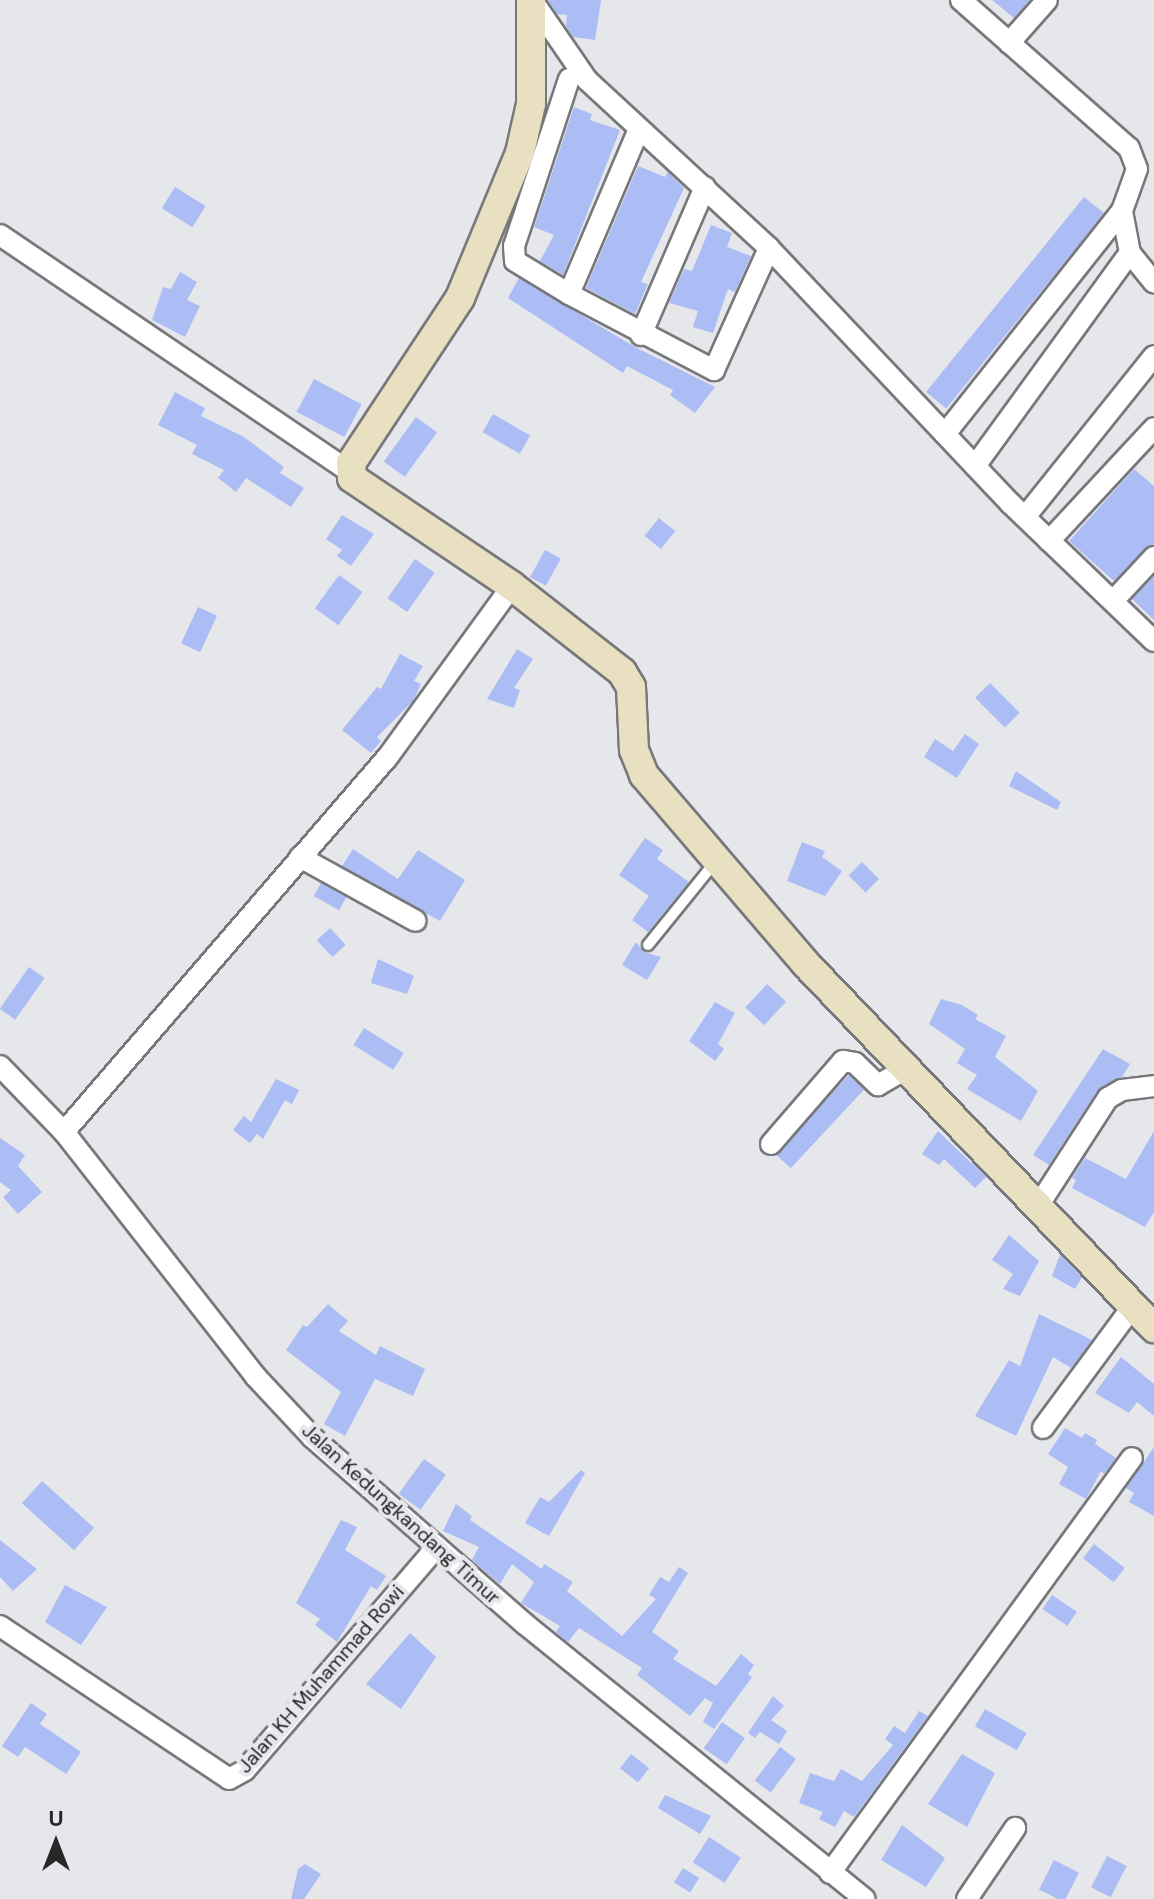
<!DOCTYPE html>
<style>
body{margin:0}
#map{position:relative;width:1154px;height:1899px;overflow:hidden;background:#e6e7ea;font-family:"DM Sans",sans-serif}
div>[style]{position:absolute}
.building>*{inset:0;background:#acbdf5;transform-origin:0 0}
.roads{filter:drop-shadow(2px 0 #77787b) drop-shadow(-2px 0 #77787b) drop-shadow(0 2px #77787b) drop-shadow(0 -2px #77787b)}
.lane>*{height:10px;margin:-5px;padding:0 5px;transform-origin:5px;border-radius:5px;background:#fff}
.street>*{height:20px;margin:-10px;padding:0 10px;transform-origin:10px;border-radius:10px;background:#fff}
.secondary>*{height:28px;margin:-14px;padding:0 14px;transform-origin:14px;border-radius:14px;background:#e9e0c1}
span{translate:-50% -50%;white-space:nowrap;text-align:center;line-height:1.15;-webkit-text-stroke:8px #e6e7ea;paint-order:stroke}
.street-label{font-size:20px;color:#262728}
.north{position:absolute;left:16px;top:1803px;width:80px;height:80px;-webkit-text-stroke:6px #e6e7ea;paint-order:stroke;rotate:0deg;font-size:22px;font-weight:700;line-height:32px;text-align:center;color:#262728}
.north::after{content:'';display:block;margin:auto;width:28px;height:36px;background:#262728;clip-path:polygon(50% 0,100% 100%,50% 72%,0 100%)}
</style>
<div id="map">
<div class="building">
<i style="clip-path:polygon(548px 0,601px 0,595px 40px,573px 37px,566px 26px,567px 15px,557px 14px)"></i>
<i style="clip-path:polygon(992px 0,1030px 0,1014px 18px)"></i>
<i style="clip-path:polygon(574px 107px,592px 114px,590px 120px,620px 130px,563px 275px,540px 261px,554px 235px,534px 227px)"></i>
<i style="clip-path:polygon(638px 166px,665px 177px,668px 172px,684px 188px,641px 282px,648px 284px,635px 314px,586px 288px)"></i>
<i style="left:175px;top:187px;width:36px;height:25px;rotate:32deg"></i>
<i style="left:1084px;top:197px;width:26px;height:251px;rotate:39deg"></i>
<i style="clip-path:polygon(711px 225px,732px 233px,727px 247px,751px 256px,735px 292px,728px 289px,713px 333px,693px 327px,698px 311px,669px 303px,684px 269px,692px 271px)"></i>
<i style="clip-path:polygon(180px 272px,197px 282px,187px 300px,200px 306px,185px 337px,152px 320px,163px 287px,171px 289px)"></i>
<i style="clip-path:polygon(519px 278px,635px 347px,715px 387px,695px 413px,670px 395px,673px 390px,627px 366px,623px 373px,508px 298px)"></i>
<i style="left:314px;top:379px;width:54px;height:37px;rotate:28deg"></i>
<i style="clip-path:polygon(175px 392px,205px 408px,201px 416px,244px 437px,284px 467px,280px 473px,304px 488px,291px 507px,246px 478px,236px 492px,218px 478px,224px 470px,192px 454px,197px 445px,158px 425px)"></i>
<i style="left:493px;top:414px;width:43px;height:21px;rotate:30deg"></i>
<i style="left:416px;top:417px;width:26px;height:55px;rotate:36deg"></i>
<i style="clip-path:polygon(1134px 469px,1154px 486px,1154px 544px,1114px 581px,1069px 541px)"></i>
<i style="clip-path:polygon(342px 515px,374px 534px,351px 566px,337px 556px,342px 550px,326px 539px)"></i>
<i style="left:659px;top:518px;width:21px;height:23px;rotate:39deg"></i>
<i style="left:545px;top:550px;width:18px;height:31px;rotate:29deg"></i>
<i style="left:415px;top:559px;width:24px;height:48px;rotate:35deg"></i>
<i style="left:339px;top:575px;width:29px;height:41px;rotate:36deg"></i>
<i style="clip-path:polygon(1154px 576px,1154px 620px,1132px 599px)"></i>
<i style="left:198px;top:607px;width:21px;height:40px;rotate:25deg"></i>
<i style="clip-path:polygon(517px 649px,533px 659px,514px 688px,520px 690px,514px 708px,487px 699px)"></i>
<i style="clip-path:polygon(400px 654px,423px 666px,414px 681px,421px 684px,413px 701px,377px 737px,381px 741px,371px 753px,342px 730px,377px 687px,381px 689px)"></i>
<i style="left:990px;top:683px;width:42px;height:21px;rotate:45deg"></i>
<i style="clip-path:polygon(965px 734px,979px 744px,957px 778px,924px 757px,935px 739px,953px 751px)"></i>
<i style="clip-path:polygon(1016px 771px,1061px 802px,1057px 810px,1009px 786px)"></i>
<i style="clip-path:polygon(645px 838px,663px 850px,657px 859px,689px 882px,648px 932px,632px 920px,649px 896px,619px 875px)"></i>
<i style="clip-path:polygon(802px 842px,825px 851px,822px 857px,842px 871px,825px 896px,787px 881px)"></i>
<i style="clip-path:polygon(353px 849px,398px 879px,418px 850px,465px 880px,440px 921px,342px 866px)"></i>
<i style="left:862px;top:862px;width:24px;height:19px;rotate:45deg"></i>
<i style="left:321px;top:883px;width:29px;height:15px;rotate:29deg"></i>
<i style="left:330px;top:928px;width:23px;height:18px;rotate:47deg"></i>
<i style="clip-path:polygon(636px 942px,644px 952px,661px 957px,647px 980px,622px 965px)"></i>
<i style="clip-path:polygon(378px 959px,414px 976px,407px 994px,371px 983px)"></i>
<i style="left:29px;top:967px;width:19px;height:51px;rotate:35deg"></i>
<i style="left:767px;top:984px;width:26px;height:32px;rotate:43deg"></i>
<i style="clip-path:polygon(941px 999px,962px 1005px,978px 1015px,975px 1019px,1006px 1036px,995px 1057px,1038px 1091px,1021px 1121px,967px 1089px,977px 1075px,957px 1063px,965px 1049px,929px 1024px)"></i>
<i style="clip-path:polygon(715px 1002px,735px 1013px,718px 1044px,724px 1049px,715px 1061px,689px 1041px)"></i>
<i style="left:364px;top:1028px;width:47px;height:20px;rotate:32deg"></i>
<i style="clip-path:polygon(1103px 1049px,1130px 1064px,1122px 1077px,1097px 1091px,1049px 1165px,1033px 1155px)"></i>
<i style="left:849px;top:1075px;width:21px;height:108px;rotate:43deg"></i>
<i style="clip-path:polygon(276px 1079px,299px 1090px,292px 1104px,285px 1100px,263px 1139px,257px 1134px,250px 1143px,233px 1130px,244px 1116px,251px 1122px)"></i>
<i style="clip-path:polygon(938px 1131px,986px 1177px,975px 1188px,944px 1159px,939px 1165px,922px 1154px)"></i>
<i style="clip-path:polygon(1154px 1131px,1154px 1212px,1145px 1227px,1072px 1188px,1076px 1180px,1072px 1178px,1085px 1158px,1126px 1179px)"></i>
<i style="clip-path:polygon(0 1138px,25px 1155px,18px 1166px,42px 1192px,18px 1214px,3px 1197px,11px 1190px,0 1182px)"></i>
<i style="clip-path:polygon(1009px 1235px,1039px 1261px,1020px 1296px,1003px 1289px,1013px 1274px,992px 1260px)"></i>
<i style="clip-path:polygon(1060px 1255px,1082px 1277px,1075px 1289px,1052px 1276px)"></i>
<i style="clip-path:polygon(328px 1304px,348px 1321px,339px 1331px,376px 1355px,380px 1346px,425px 1369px,413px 1396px,375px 1379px,345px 1436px,324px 1424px,341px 1392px,286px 1350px,303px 1325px,307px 1327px)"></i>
<i style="clip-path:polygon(1039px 1314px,1092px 1340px,1071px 1368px,1053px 1357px,1016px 1436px,975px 1416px,1009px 1360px,1020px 1366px)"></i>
<i style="clip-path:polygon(1121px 1357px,1154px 1384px,1154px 1416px,1137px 1402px,1129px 1413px,1095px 1393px)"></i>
<i style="clip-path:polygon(1065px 1428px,1082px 1438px,1085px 1433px,1097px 1440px,1095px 1444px,1116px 1458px,1104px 1474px,1101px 1471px,1086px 1499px,1059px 1484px,1068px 1467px,1048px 1454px)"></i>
<i style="clip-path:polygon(1154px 1447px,1154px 1516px,1129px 1502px,1134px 1493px,1126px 1488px)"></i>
<i style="left:424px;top:1459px;width:27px;height:43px;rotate:36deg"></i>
<i style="clip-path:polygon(581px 1470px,585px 1473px,549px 1536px,525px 1523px,540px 1497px,549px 1502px)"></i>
<i style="left:42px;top:1481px;width:70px;height:30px;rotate:42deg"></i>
<i style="clip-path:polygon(456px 1504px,472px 1516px,470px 1520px,542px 1569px,544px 1564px,573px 1582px,567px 1591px,622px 1636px,656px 1599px,649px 1595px,660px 1577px,669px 1582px,679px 1567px,688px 1573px,652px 1632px,679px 1651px,673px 1659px,716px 1686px,741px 1654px,754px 1665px,748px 1674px,752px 1677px,714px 1729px,703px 1722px,713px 1703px,705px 1698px,690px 1716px,637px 1675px,642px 1668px,579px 1628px,568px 1642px,556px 1632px,560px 1626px,521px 1603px,534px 1582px,512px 1564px,500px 1584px,472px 1560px,479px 1547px,443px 1531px)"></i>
<i style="clip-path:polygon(341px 1520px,357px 1527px,345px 1550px,386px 1576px,377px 1590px,371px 1586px,337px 1642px,315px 1625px,320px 1619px,296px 1603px)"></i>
<i style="clip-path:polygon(0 1540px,37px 1569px,13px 1591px,0 1577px)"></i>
<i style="left:1094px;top:1544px;width:39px;height:18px;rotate:38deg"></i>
<i style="clip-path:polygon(65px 1585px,107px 1607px,81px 1645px,45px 1622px)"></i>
<i style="left:1052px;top:1595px;width:30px;height:17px;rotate:34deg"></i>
<i style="clip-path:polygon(410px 1633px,436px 1657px,401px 1709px,366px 1684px)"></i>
<i style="clip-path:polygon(773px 1696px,784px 1706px,771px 1720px,787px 1731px,779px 1744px,760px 1732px,755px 1738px,748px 1733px)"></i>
<i style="clip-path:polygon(31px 1703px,47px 1714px,40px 1724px,81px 1752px,66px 1774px,25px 1747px,18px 1757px,2px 1746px)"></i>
<i style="left:985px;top:1709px;width:48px;height:20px;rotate:30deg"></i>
<i style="clip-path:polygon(919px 1711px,928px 1716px,854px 1817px,844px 1811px,835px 1827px,819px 1819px,823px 1812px,799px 1803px,810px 1773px,834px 1781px,841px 1769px,862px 1781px,893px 1745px,885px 1739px,894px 1726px,905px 1733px)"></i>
<i style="left:722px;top:1722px;width:28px;height:32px;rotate:35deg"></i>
<i style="left:780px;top:1747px;width:20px;height:42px;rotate:37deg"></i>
<i style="left:631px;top:1754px;width:23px;height:18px;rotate:38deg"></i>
<i style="clip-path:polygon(962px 1754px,995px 1773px,967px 1827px,928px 1804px)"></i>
<i style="clip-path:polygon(665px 1795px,711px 1816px,700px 1834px,658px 1808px)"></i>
<i style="clip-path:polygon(902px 1825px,945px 1858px,926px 1887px,881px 1860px)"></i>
<i style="left:709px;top:1837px;width:38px;height:30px;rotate:33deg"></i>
<i style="left:1107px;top:1856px;width:22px;height:35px;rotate:27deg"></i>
<i style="left:1054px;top:1860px;width:28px;height:33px;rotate:27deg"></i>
<i style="clip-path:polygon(305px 1864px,321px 1874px,304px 1899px,291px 1899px,298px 1869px)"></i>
<i style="left:683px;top:1868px;width:19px;height:17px;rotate:32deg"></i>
</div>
<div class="roads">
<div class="lane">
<i style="left:648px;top:945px;width:108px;rotate:-51deg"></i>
</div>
<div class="street">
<i style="left:532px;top:0;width:97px;rotate:55.5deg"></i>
<i style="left:587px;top:80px;width:248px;rotate:42.7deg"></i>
<i style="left:769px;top:248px;width:352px;rotate:46.6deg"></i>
<i style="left:1011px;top:504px;width:198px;rotate:43.8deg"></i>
<i style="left:961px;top:0;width:224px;rotate:41.4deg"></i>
<i style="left:1129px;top:148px;width:22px;rotate:69deg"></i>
<i style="left:1137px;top:169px;width:45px;rotate:109.7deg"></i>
<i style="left:1122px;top:211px;width:43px;rotate:79.2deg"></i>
<i style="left:1130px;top:253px;width:38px;rotate:51deg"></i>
<i style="left:1009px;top:43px;width:57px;rotate:-48.5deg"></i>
<i style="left:569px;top:79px;width:176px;rotate:108.2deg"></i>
<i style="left:514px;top:246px;width:15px;rotate:86deg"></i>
<i style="left:515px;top:261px;width:63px;rotate:31.4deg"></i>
<i style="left:569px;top:294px;width:179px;rotate:-67deg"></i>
<i style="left:0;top:235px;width:424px;rotate:34.1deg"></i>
<i style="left:569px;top:294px;width:164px;rotate:27.7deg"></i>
<i style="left:714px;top:370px;width:134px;rotate:-65.7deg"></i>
<i style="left:641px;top:335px;width:161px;rotate:-66.6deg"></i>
<i style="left:945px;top:434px;width:285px;rotate:-51.6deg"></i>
<i style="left:975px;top:466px;width:263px;rotate:-54deg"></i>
<i style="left:1025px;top:517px;width:206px;rotate:-51.3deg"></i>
<i style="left:1049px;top:541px;width:154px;rotate:-47.1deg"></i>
<i style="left:1113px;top:601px;width:60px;rotate:-47deg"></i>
<i style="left:300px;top:857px;width:132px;rotate:28.9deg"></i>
<i style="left:0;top:1066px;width:92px;rotate:45.9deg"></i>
<i style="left:64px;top:1132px;width:310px;rotate:51.9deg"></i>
<i style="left:255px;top:1376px;width:83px;rotate:46.9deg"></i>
<i style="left:312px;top:1437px;width:283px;rotate:41.3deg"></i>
<i style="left:525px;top:1624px;width:437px;rotate:39deg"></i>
<i style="left:64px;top:1132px;width:494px;rotate:-49.2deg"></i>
<i style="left:387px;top:758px;width:213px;rotate:-54deg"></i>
<i style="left:771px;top:1144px;width:110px;rotate:-49.1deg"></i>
<i style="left:843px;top:1061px;width:12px;rotate:9deg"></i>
<i style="left:855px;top:1063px;width:32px;rotate:44deg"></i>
<i style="left:878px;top:1085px;width:32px;rotate:-30deg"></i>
<i style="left:1038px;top:1206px;width:129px;rotate:-57.1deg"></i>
<i style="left:1108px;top:1098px;width:16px;rotate:-30deg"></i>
<i style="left:1122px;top:1090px;width:32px;rotate:-7deg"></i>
<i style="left:1043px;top:1428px;width:152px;rotate:-53.6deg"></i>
<i style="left:0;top:1626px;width:275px;rotate:33.7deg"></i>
<i style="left:229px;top:1779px;width:18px;rotate:-29deg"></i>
<i style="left:245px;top:1770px;width:291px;rotate:-49.3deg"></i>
<i style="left:830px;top:1873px;width:513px;rotate:-53.96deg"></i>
<i style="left:967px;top:1899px;width:86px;rotate:-55.9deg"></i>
</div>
<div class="secondary">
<i style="left:531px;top:0;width:104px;rotate:90deg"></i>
<i style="left:531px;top:104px;width:50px;rotate:102.7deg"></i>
<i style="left:520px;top:153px;width:157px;rotate:112.5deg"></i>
<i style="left:460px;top:298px;width:198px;rotate:123.4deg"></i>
<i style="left:351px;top:463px;width:15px;rotate:86deg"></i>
<i style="left:352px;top:478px;width:193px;rotate:34deg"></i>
<i style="left:512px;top:586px;width:140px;rotate:38deg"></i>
<i style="left:622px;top:672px;width:17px;rotate:59deg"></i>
<i style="left:631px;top:687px;width:63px;rotate:87.3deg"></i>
<i style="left:634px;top:750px;width:27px;rotate:68deg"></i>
<i style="left:644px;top:775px;width:249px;rotate:49.4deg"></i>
<i style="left:806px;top:964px;width:504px;rotate:46.29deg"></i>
</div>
</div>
<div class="street-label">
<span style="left:401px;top:1514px;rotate:42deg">Jalan Kedungkandang Timur</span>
<span style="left:321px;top:1679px;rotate:-49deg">Jalan KH Muhammad Rowi</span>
</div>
<div class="north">U</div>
</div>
